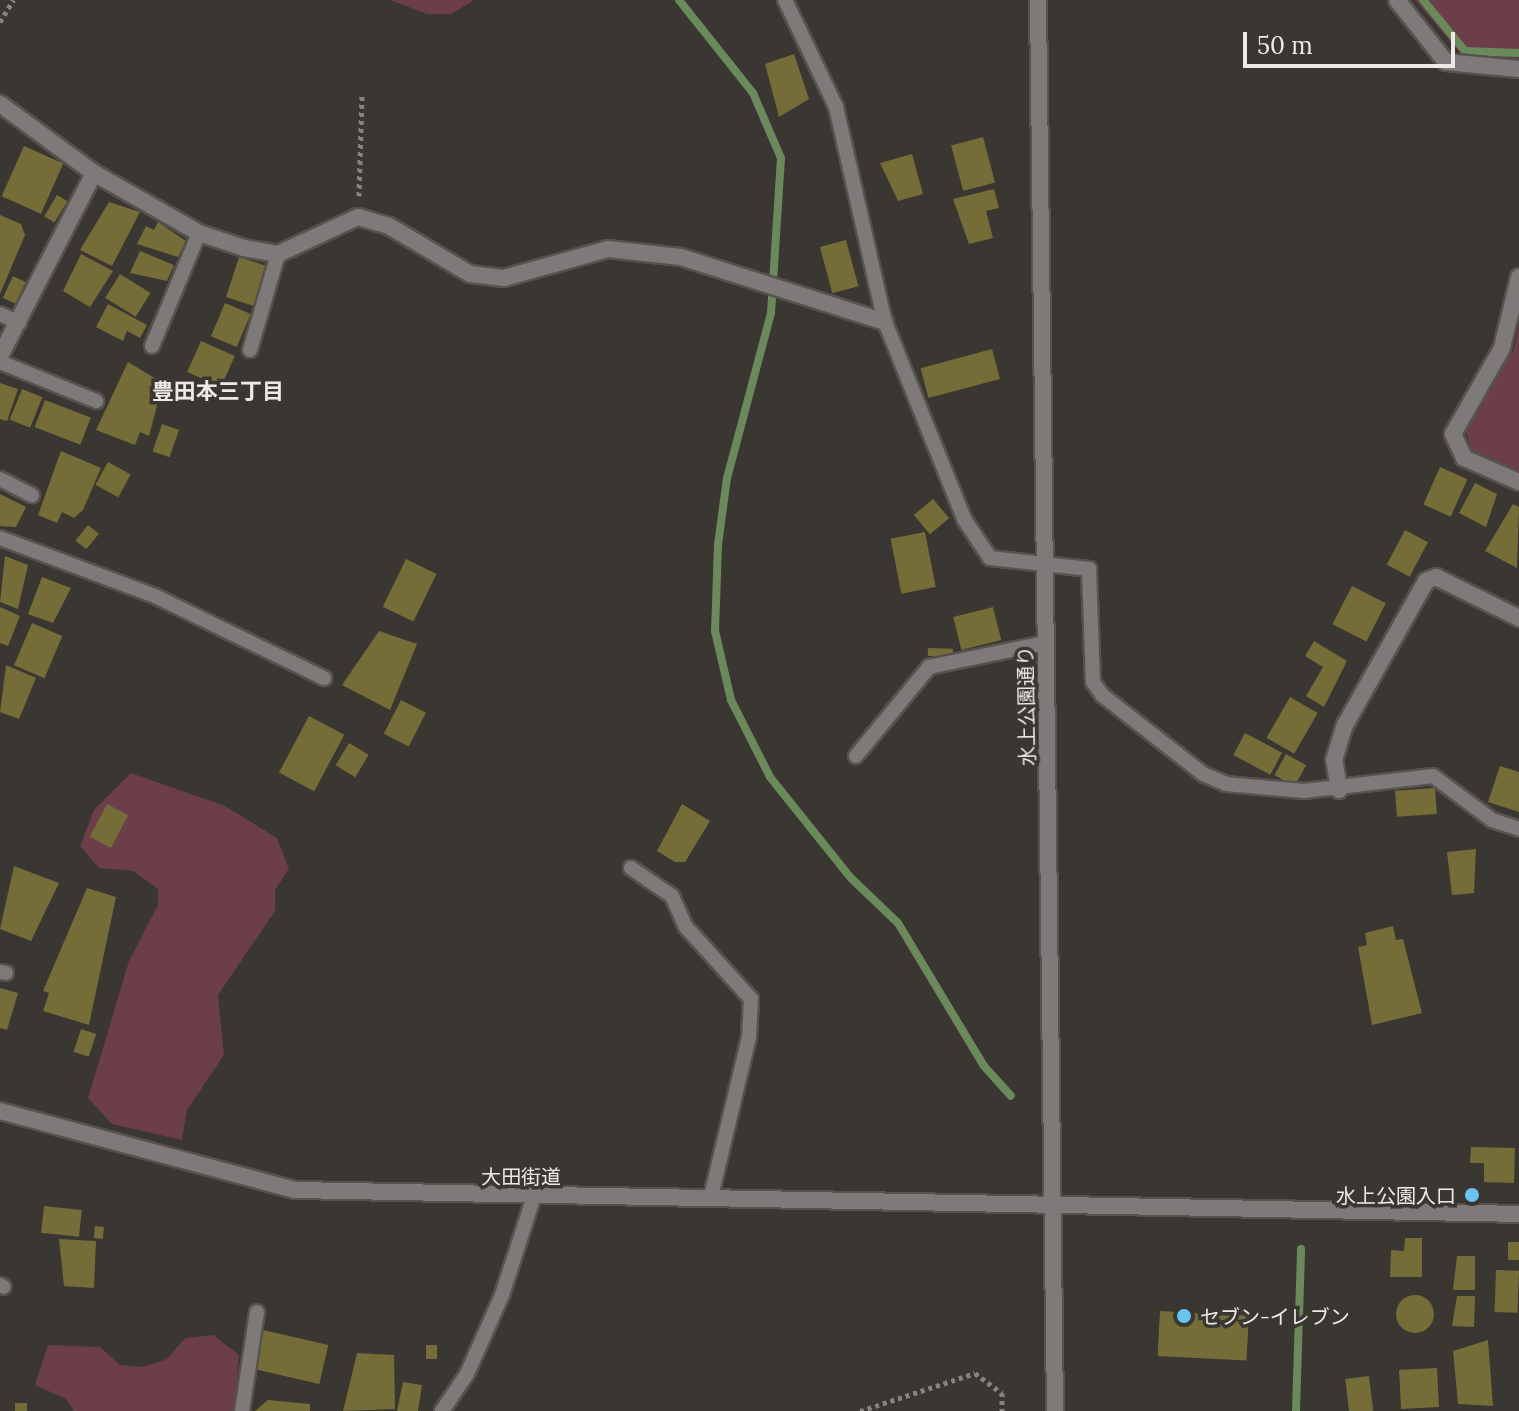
<!DOCTYPE html>
<meta charset="utf-8">
<style>
body{margin:0}
#map{position:relative;width:1519px;height:1411px;overflow:hidden;background:#3a3631;font-family:Lora,"Noto Sans JP",serif}
div>[style]{position:absolute}
.green>*{inset:0;background:#6b3e49}
.stream>*{height:8px;margin:-4px;padding:0 4px;transform-origin:4px;border-radius:4px;background:#6b8a5b}
.building>*{inset:0;background:#746d37;transform-origin:0 0}
.round{border-radius:50%}
.path>*{height:5px;margin-top:-2.5px;transform-origin:0;background:repeating-linear-gradient(90deg,#86837e 0 4px,transparent 0 8px)}
.roads{filter:drop-shadow(2px 0 #56534e) drop-shadow(-2px 0 #56534e) drop-shadow(0 2px #56534e) drop-shadow(0 -2px #56534e)}
.service>*{height:14px;margin:-7px;padding:0 7px;transform-origin:7px;border-radius:7px;background:#7d7a79}
.minor>*{height:16px;margin:-8px;padding:0 8px;transform-origin:8px;border-radius:8px;background:#7d7a79}
.tertiary>*{height:16px;margin:-8px;padding:0 8px;transform-origin:8px;border-radius:8px;background:#7d7a79}
.dots>*{width:22px;height:22px;translate:-50% -50%;box-sizing:border-box;border:4px solid #3a3631;border-radius:50%}
span{translate:-50% -50%;white-space:nowrap;text-align:center;line-height:1.15;-webkit-text-stroke:7px #3a3631;paint-order:stroke}
.street-label{font-size:20px;color:#eceae6}
.poi-label{font-size:20px;color:#eceae6}
.right{translate:-100% -50%;text-align:right}
.left{translate:0 -50%;text-align:left}
.neighbourhood-label{font-size:22px;color:#eceae6;font-weight:700}
.scale{position:absolute;left:1243px;top:32px;width:212px;height:36px;box-sizing:border-box;border:4px solid #eceae6;border-top:0;padding-left:10px;font-size:24px;line-height:28px;white-space:nowrap;color:#eceae6;-webkit-text-stroke:6px #3a3631;paint-order:stroke}
</style>
<div id="map">
<div class="green">
<i style="clip-path:polygon(390px 0,474px 0,451px 14px,427px 14px)"></i>
<i style="clip-path:polygon(1415px 0,1519px 0,1519px 58px,1461px 54px)"></i>
<i style="clip-path:polygon(1519px 325px,1519px 474px,1472px 452px,1465px 428px,1514px 349px)"></i>
<i style="clip-path:polygon(131px 773px,225px 806px,277px 838px,289px 869px,275px 890px,275px 911px,218px 995px,224px 1055px,187px 1110px,182px 1140px,112px 1124px,88px 1098px,129px 961px,158px 905px,158px 889px,133px 871px,99px 868px,80px 846px,94px 810px)"></i>
<i style="clip-path:polygon(213px 1335px,239px 1355px,235px 1411px,74px 1411px,66px 1399px,35px 1385px,48px 1345px,100px 1347px,120px 1365px,143px 1367px,167px 1359px,185px 1338px)"></i>
</div>
<div class="stream">
<i style="left:679px;top:0;width:119px;rotate:51.5deg"></i>
<i style="left:753px;top:93px;width:71px;rotate:66.7deg"></i>
<i style="left:781px;top:158px;width:155px;rotate:93.7deg"></i>
<i style="left:771px;top:313px;width:171px;rotate:104.9deg"></i>
<i style="left:727px;top:478px;width:68px;rotate:97.7deg"></i>
<i style="left:718px;top:545px;width:86px;rotate:92deg"></i>
<i style="left:715px;top:631px;width:71px;rotate:76.9deg"></i>
<i style="left:731px;top:700px;width:86px;rotate:63.1deg"></i>
<i style="left:770px;top:777px;width:129px;rotate:51.3deg"></i>
<i style="left:851px;top:878px;width:65px;rotate:43.8deg"></i>
<i style="left:898px;top:923px;width:167px;rotate:59deg"></i>
<i style="left:984px;top:1066px;width:40px;rotate:48deg"></i>
<i style="left:1423px;top:0;width:66px;rotate:50.5deg"></i>
<i style="left:1465px;top:51px;width:54px;rotate:2.1deg"></i>
<i style="left:1296px;top:1411px;width:162px;rotate:-88.2deg"></i>
</div>
<div class="building">
<i style="clip-path:polygon(794px 54px,809px 99px,779px 117px,765px 64px)"></i>
<i style="left:983px;top:137px;width:47px;height:33px;rotate:75deg"></i>
<i style="left:24px;top:146px;width:43px;height:55px;rotate:24deg"></i>
<i style="clip-path:polygon(912px 154px,923px 194px,898px 201px,880px 163px)"></i>
<i style="clip-path:polygon(994px 189px,999px 208px,986px 211px,993px 238px,969px 244px,953px 199px)"></i>
<i style="left:57px;top:195px;width:12px;height:25px;rotate:31deg"></i>
<i style="clip-path:polygon(109px 202px,140px 212px,112px 266px,80px 250px)"></i>
<i style="clip-path:polygon(0 215px,21px 224px,25px 235px,0 294px)"></i>
<i style="clip-path:polygon(158px 222px,186px 241px,178px 257px,137px 244px,146px 226px,154px 230px)"></i>
<i style="left:846px;top:240px;width:48px;height:27px;rotate:75deg"></i>
<i style="clip-path:polygon(140px 251px,174px 265px,167px 281px,130px 273px)"></i>
<i style="clip-path:polygon(81px 254px,113px 271px,90px 307px,63px 291px)"></i>
<i style="left:239px;top:257px;width:29px;height:42px;rotate:18deg"></i>
<i style="left:120px;top:274px;width:36px;height:28px;rotate:32deg"></i>
<i style="left:13px;top:276px;width:14px;height:24px;rotate:25deg"></i>
<i style="left:225px;top:303px;width:28px;height:36px;rotate:23deg"></i>
<i style="clip-path:polygon(108px 304px,147px 325px,140px 338px,127px 331px,123px 341px,96px 327px)"></i>
<i style="left:201px;top:341px;width:37px;height:34px;rotate:24deg"></i>
<i style="left:992px;top:349px;width:31px;height:74px;rotate:75deg"></i>
<i style="clip-path:polygon(128px 362px,163px 383px,149px 436px,140px 432px,135px 445px,96px 430px)"></i>
<i style="clip-path:polygon(0 383px,18px 389px,7px 421px,0 419px)"></i>
<i style="left:22px;top:389px;width:22px;height:33px;rotate:22deg"></i>
<i style="left:45px;top:400px;width:49px;height:29px;rotate:21deg"></i>
<i style="left:162px;top:424px;width:18px;height:29px;rotate:19deg"></i>
<i style="clip-path:polygon(61px 451px,101px 468px,83px 510px,74px 518px,62px 512px,57px 523px,38px 515px)"></i>
<i style="left:108px;top:462px;width:26px;height:26px;rotate:29deg"></i>
<i style="left:1440px;top:467px;width:30px;height:41px;rotate:24deg"></i>
<i style="clip-path:polygon(1475px 483px,1497px 494px,1486px 527px,1459px 513px)"></i>
<i style="clip-path:polygon(0 494px,26px 507px,16px 527px,0 526px)"></i>
<i style="left:933px;top:499px;width:25px;height:25px;rotate:50deg"></i>
<i style="clip-path:polygon(1513px 504px,1519px 507px,1517px 568px,1485px 551px)"></i>
<i style="left:88px;top:525px;width:14px;height:20px;rotate:39deg"></i>
<i style="left:1405px;top:530px;width:26px;height:39px;rotate:28deg"></i>
<i style="left:925px;top:532px;width:56px;height:35px;rotate:79deg"></i>
<i style="clip-path:polygon(5px 556px,28px 565px,18px 609px,0 602px)"></i>
<i style="left:406px;top:559px;width:34px;height:53px;rotate:26deg"></i>
<i style="clip-path:polygon(42px 577px,71px 588px,53px 623px,28px 614px)"></i>
<i style="left:1352px;top:586px;width:38px;height:43px;rotate:27deg"></i>
<i style="clip-path:polygon(0 607px,20px 616px,8px 646px,0 643px)"></i>
<i style="left:993px;top:607px;width:34px;height:41px;rotate:76deg"></i>
<i style="left:32px;top:623px;width:33px;height:46px;rotate:23deg"></i>
<i style="clip-path:polygon(379px 631px,417px 644px,390px 710px,342px 685px)"></i>
<i style="clip-path:polygon(1314px 641px,1347px 661px,1324px 707px,1306px 696px,1323px 667px,1305px 656px)"></i>
<i style="left:928px;top:648px;width:25px;height:8px;rotate:2deg"></i>
<i style="clip-path:polygon(6px 665px,36px 678px,19px 719px,0 712px)"></i>
<i style="left:1290px;top:697px;width:32px;height:47px;rotate:30deg"></i>
<i style="left:401px;top:700px;width:28px;height:38px;rotate:27deg"></i>
<i style="left:309px;top:716px;width:40px;height:64px;rotate:28deg"></i>
<i style="left:1245px;top:733px;width:42px;height:25px;rotate:28deg"></i>
<i style="left:349px;top:743px;width:23px;height:26px;rotate:31deg"></i>
<i style="left:1286px;top:754px;width:23px;height:24px;rotate:29deg"></i>
<i style="clip-path:polygon(1500px 766px,1519px 772px,1519px 812px,1488px 802px)"></i>
<i style="left:1435px;top:788px;width:26px;height:40px;rotate:86deg"></i>
<i style="left:107px;top:804px;width:24px;height:37px;rotate:28deg"></i>
<i style="clip-path:polygon(682px 804px,710px 821px,685px 862px,675px 862px,657px 851px)"></i>
<i style="clip-path:polygon(1476px 849px,1474px 893px,1452px 895px,1447px 852px)"></i>
<i style="clip-path:polygon(14px 866px,59px 883px,31px 941px,0 929px)"></i>
<i style="clip-path:polygon(87px 888px,116px 897px,89px 1025px,43px 1011px,49px 993px,43px 991px)"></i>
<i style="clip-path:polygon(1393px 926px,1396px 940px,1403px 939px,1422px 1013px,1372px 1025px,1358px 947px,1367px 945px,1365px 933px)"></i>
<i style="clip-path:polygon(0 988px,18px 993px,7px 1030px,0 1028px)"></i>
<i style="left:81px;top:1029px;width:16px;height:24px;rotate:18deg"></i>
<i style="clip-path:polygon(1471px 1147px,1515px 1148px,1514px 1183px,1484px 1182px,1484px 1163px,1470px 1163px)"></i>
<i style="left:44px;top:1206px;width:38px;height:27px;rotate:6deg"></i>
<i style="left:95px;top:1226px;width:9px;height:12px;rotate:6deg"></i>
<i style="clip-path:polygon(1405px 1238px,1422px 1238px,1422px 1277px,1390px 1277px,1391px 1250px,1404px 1251px)"></i>
<i style="clip-path:polygon(59px 1239px,96px 1241px,94px 1288px,64px 1286px)"></i>
<i style="left:1508px;top:1242px;width:11px;height:18px"></i>
<i style="clip-path:polygon(1457px 1256px,1475px 1256px,1475px 1290px,1453px 1290px)"></i>
<i style="left:1496px;top:1270px;width:23px;height:42px;rotate:2deg"></i>
<i class="round" style="left:1396px;top:1295px;width:38px;height:38px"></i>
<i style="clip-path:polygon(1457px 1296px,1475px 1296px,1474px 1327px,1452px 1326px)"></i>
<i style="left:1160px;top:1311px;width:89px;height:45px;rotate:3deg"></i>
<i style="left:263px;top:1330px;width:67px;height:40px;rotate:13deg"></i>
<i style="clip-path:polygon(1488px 1340px,1493px 1406px,1458px 1404px,1453px 1351px)"></i>
<i style="left:426px;top:1345px;width:11px;height:14px"></i>
<i style="clip-path:polygon(357px 1353px,394px 1355px,395px 1409px,343px 1411px)"></i>
<i style="left:1437px;top:1368px;width:39px;height:38px;rotate:87deg"></i>
<i style="left:1369px;top:1376px;width:35px;height:24px;rotate:83deg"></i>
<i style="clip-path:polygon(403px 1382px,422px 1385px,418px 1411px,397px 1411px)"></i>
<i style="clip-path:polygon(268px 1400px,310px 1404px,310px 1411px,255px 1411px)"></i>
<i style="left:15px;top:1403px;width:12px;height:8px"></i>
</div>
<div class="path">
<i style="left:0;top:22px;width:26px;rotate:-59deg"></i>
<i style="left:359px;top:196px;width:100px;rotate:-88.3deg"></i>
<i style="left:860px;top:1411px;width:121px;rotate:-18.3deg"></i>
<i style="left:975px;top:1373px;width:34px;rotate:37deg"></i>
<i style="left:1002px;top:1393px;width:18px;rotate:90deg"></i>
</div>
<div class="roads">
<div class="service">
<i style="left:785px;top:0;width:119px;rotate:64.5deg"></i>
<i style="left:836px;top:107px;width:221px;rotate:77.2deg"></i>
<i style="left:885px;top:322px;width:212px;rotate:68.1deg"></i>
<i style="left:964px;top:519px;width:47px;rotate:56.3deg"></i>
<i style="left:990px;top:558px;width:100px;rotate:6.3deg"></i>
<i style="left:1089px;top:569px;width:113px;rotate:88deg"></i>
<i style="left:1093px;top:682px;width:16px;rotate:55deg"></i>
<i style="left:1102px;top:695px;width:128px;rotate:38deg"></i>
<i style="left:1203px;top:774px;width:25px;rotate:23deg"></i>
<i style="left:1226px;top:784px;width:78px;rotate:5.1deg"></i>
<i style="left:1304px;top:791px;width:130px;rotate:-6.6deg"></i>
<i style="left:1433px;top:776px;width:74px;rotate:36.7deg"></i>
<i style="left:1492px;top:820px;width:28px;rotate:18deg"></i>
<i style="left:0;top:314px;width:21px;rotate:25deg"></i>
<i style="left:152px;top:346px;width:122px;rotate:-67.4deg"></i>
<i style="left:250px;top:350px;width:100px;rotate:-73.7deg"></i>
<i style="left:0;top:362px;width:104px;rotate:22.1deg"></i>
<i style="left:0;top:479px;width:36px;rotate:27deg"></i>
<i style="left:0;top:538px;width:165px;rotate:20.5deg"></i>
<i style="left:155px;top:596px;width:188px;rotate:25.9deg"></i>
<i style="left:856px;top:756px;width:115px;rotate:-50.6deg"></i>
<i style="left:929px;top:667px;width:118px;rotate:-11.7deg"></i>
<i style="left:631px;top:868px;width:50px;rotate:34.3deg"></i>
<i style="left:672px;top:896px;width:34px;rotate:66deg"></i>
<i style="left:686px;top:927px;width:97px;rotate:47.9deg"></i>
<i style="left:751px;top:999px;width:38px;rotate:93deg"></i>
<i style="left:749px;top:1037px;width:163px;rotate:103.4deg"></i>
<i style="left:0;top:972px;width:6px;rotate:9deg"></i>
<i style="left:0;top:1285px;width:4px;rotate:27deg"></i>
<i style="left:242px;top:1411px;width:100px;rotate:-81.4deg"></i>
<i style="left:442px;top:1411px;width:45px;rotate:-56deg"></i>
<i style="left:467px;top:1374px;width:86px;rotate:-66.1deg"></i>
<i style="left:502px;top:1295px;width:104px;rotate:-72.1deg"></i>
</div>
<div class="minor">
<i style="left:1397px;top:0;width:79px;rotate:51.7deg"></i>
<i style="left:1446px;top:62px;width:73px;rotate:5.5deg"></i>
<i style="left:0;top:104px;width:117px;rotate:36.3deg"></i>
<i style="left:94px;top:173px;width:121px;rotate:29.7deg"></i>
<i style="left:199px;top:233px;width:47px;rotate:18.4deg"></i>
<i style="left:244px;top:248px;width:35px;rotate:10deg"></i>
<i style="left:278px;top:254px;width:88px;rotate:-24.8deg"></i>
<i style="left:358px;top:217px;width:32px;rotate:16deg"></i>
<i style="left:389px;top:226px;width:94px;rotate:30.7deg"></i>
<i style="left:470px;top:274px;width:34px;rotate:7deg"></i>
<i style="left:504px;top:278px;width:108px;rotate:-15.6deg"></i>
<i style="left:608px;top:249px;width:73px;rotate:6.3deg"></i>
<i style="left:681px;top:257px;width:214px;rotate:17.7deg"></i>
<i style="left:1519px;top:277px;width:73px;rotate:103.5deg"></i>
<i style="left:1502px;top:348px;width:99px;rotate:119.7deg"></i>
<i style="left:1453px;top:434px;width:26px;rotate:65deg"></i>
<i style="left:1464px;top:458px;width:60px;rotate:23.6deg"></i>
<i style="left:0;top:356px;width:206px;rotate:-62.8deg"></i>
<i style="left:1339px;top:790px;width:30px;rotate:-99deg"></i>
<i style="left:1334px;top:760px;width:37px;rotate:-73deg"></i>
<i style="left:1345px;top:725px;width:165px;rotate:-60.6deg"></i>
<i style="left:1426px;top:581px;width:11px;rotate:-22deg"></i>
<i style="left:1436px;top:577px;width:93px;rotate:26.3deg"></i>
</div>
<div class="tertiary">
<i style="left:1038px;top:0;width:1411px;rotate:89.31deg"></i>
<i style="left:0;top:1111px;width:305px;rotate:15deg"></i>
<i style="left:295px;top:1190px;width:1224px;rotate:1.12deg"></i>
</div>
</div>
<div class="dots">
<i style="left:1472px;top:1195px;background:#6ac3f1"></i>
<i style="left:1184px;top:1316px;background:#6ac3f1"></i>
</div>
<div class="street-label">
<span style="left:1026px;top:706px;rotate:-91deg">水上公園通り</span>
<span style="left:521px;top:1176px">大田街道</span>
</div>
<div class="poi-label">
<span class="right" style="left:1456px;top:1195px">水上公園入口</span>
<span class="left" style="left:1200px;top:1316px">セブン-イレブン</span>
</div>
<div class="neighbourhood-label">
<span style="left:218px;top:392px">豊田本三丁目</span>
</div>
<div class="scale">50 m</div>
</div>
